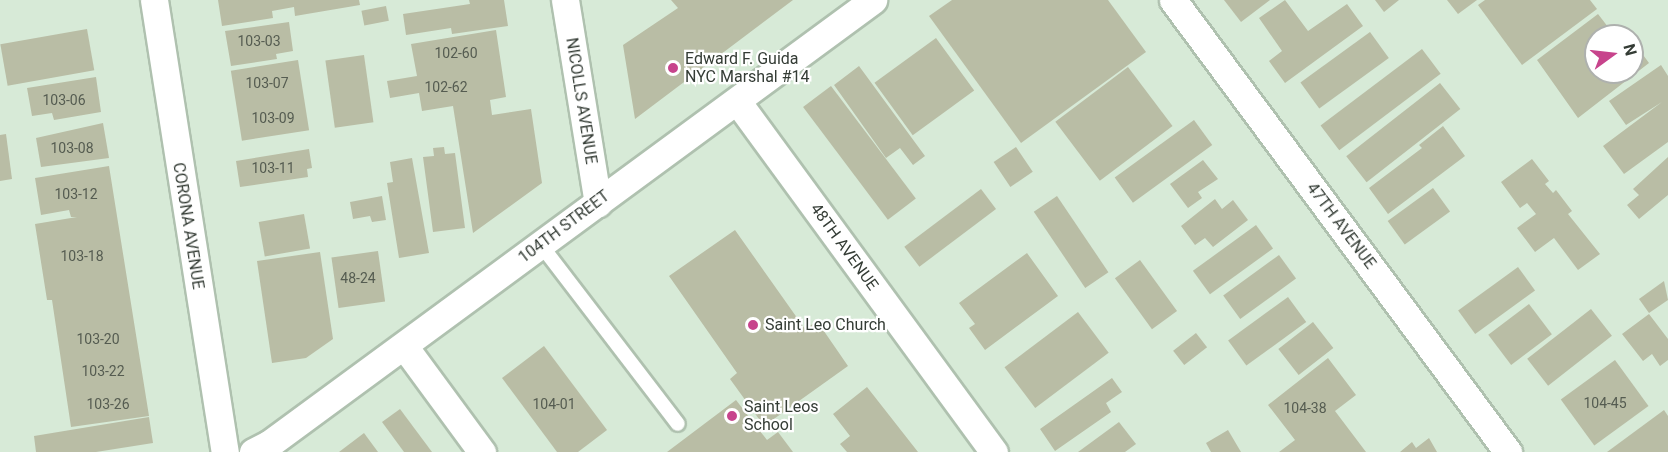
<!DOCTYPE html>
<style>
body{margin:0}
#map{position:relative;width:1668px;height:452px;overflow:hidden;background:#d7ead7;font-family:Roboto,sans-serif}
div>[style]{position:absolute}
.building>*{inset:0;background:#b9bda5;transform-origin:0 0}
.roads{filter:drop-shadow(2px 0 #afc1af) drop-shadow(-2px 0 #afc1af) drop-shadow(0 2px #afc1af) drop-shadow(0 -2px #afc1af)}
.lane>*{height:14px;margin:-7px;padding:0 7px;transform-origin:7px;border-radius:7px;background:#fff}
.street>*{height:27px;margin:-13.5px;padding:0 13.5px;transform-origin:13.5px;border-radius:13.5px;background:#fff}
.dots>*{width:16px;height:16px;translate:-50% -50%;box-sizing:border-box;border:3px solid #fff;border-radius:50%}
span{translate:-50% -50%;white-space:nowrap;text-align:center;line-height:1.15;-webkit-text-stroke:4.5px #fff;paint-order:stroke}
.number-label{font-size:14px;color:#555c51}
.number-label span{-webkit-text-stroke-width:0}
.poi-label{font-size:16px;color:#343c35}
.left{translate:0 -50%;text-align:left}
.street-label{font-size:16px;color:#343c35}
.north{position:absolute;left:1584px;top:24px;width:60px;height:60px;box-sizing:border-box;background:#fff;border:2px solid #aeb1ae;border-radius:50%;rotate:75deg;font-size:16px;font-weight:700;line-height:24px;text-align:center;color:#343c35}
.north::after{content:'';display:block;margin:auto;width:21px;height:27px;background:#c7448c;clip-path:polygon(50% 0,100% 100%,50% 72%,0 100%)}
</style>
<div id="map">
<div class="building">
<i style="clip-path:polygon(218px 0,359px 0,360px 5px,295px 16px,294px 7px,272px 11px,273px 18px,222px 26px)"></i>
<i style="clip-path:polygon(469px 0,504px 0,508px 26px,452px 34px,451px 28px,406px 35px,403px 14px,470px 4px)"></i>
<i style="clip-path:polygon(671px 0,793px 0,635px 119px,623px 45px,678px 8px)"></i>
<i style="clip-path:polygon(952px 0,1108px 0,1146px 52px,1021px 143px,929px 16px)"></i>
<i style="clip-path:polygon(1224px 0,1270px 0,1241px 22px)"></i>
<i style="clip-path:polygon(1285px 0,1308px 31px,1347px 4px,1363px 26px,1285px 83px,1269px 61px,1282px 51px,1259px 18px)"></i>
<i style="clip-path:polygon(1375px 0,1399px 0,1384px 12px)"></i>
<i style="clip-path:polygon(1447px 0,1477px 0,1458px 14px)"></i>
<i style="clip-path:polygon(1485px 0,1590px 0,1597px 9px,1522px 65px,1478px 5px)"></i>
<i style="left:386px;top:6px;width:15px;height:25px;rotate:79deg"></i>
<i style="clip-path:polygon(1598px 14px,1615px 36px,1596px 36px,1596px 72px,1632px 72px,1632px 40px,1649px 63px,1578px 118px,1537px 60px)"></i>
<i style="clip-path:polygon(289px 22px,293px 51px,276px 54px,277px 59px,231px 66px,225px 31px)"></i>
<i style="left:87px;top:29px;width:42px;height:88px;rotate:80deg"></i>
<i style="clip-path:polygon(496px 30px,506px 97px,490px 100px,492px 115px,531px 109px,542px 183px,473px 233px,453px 106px,422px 111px,419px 93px,390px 98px,387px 81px,417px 76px,411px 44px)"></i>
<i style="left:1370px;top:32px;width:32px;height:86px;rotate:54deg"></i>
<i style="left:936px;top:38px;width:65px;height:76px;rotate:54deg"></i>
<i style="left:1422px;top:49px;width:31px;height:127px;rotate:53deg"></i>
<i style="left:364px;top:55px;width:68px;height:39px;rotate:82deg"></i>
<i style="left:298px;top:60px;width:71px;height:68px;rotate:81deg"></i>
<i style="clip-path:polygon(1661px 65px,1668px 76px,1668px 142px,1624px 174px,1603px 146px,1662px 102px,1626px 125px,1609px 101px)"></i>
<i style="clip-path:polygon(859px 66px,925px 156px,913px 165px,900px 148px,886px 158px,834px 85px)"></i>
<i style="left:1128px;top:67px;width:74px;height:91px;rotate:53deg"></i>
<i style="clip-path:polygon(96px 77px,101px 112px,54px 120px,52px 113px,32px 116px,27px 88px)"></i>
<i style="left:1440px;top:83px;width:33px;height:119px;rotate:52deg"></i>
<i style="left:831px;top:86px;width:141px;height:35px;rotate:53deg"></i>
<i style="left:1194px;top:120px;width:31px;height:98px;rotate:54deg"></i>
<i style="clip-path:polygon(103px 123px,109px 158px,41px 167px,36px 138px)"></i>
<i style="clip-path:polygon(1443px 126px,1465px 156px,1388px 214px,1369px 188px,1422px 148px,1419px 145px)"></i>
<i style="clip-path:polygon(6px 134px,12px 179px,0 181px,0 135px)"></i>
<i style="clip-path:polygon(444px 147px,445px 154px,455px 153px,465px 228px,433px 232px,423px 157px,434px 156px,433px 148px)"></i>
<i style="left:1016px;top:147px;width:30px;height:27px;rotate:56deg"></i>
<i style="clip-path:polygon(309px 149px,312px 168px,307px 169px,308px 177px,240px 187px,236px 161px)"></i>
<i style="clip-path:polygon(1668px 157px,1668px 195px,1639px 219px,1627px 205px,1639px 195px,1633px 189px)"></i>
<i style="clip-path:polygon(412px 158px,429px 253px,399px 258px,387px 183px,393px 182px,390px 162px)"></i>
<i style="clip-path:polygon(1532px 159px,1549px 181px,1545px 184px,1553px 193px,1556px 190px,1572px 211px,1568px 214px,1600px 254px,1578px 270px,1554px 238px,1535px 252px,1517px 228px,1536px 214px,1527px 203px,1520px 208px,1501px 182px)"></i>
<i style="clip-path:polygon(1203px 160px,1218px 179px,1198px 192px,1202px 198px,1188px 208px,1170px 184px)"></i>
<i style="clip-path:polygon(109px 166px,149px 416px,71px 427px,52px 300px,47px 300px,35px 224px,77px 217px,71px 217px,69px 210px,41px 215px,35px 178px)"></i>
<i style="left:1433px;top:188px;width:29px;height:56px;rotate:54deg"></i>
<i style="left:981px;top:189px;width:25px;height:96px;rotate:53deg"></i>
<i style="clip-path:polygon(382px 196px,386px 220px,372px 222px,370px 216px,353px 219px,350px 202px)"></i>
<i style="left:1057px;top:196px;width:92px;height:28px;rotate:56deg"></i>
<i style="clip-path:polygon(1215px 199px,1222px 209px,1233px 200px,1248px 220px,1213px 247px,1205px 238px,1195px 245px,1181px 226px)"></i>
<i style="left:304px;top:214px;width:35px;height:46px;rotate:80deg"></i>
<i style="left:1256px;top:225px;width:29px;height:78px;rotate:54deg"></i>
<i style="clip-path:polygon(735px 230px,805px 329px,817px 321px,848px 366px,764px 426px,730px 379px,737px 373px,669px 276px)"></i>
<i style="left:378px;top:251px;width:51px;height:47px;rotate:82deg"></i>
<i style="clip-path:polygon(320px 252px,333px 339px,306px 358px,272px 363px,257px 261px)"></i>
<i style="clip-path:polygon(1027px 253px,1058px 296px,985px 350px,969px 328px,975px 324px,959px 303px)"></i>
<i style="left:1279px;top:255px;width:29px;height:69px;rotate:54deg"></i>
<i style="left:1140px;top:260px;width:63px;height:31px;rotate:54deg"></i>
<i style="left:1518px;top:267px;width:29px;height:74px;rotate:54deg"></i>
<i style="clip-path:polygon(1664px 281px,1668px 300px,1649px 313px,1639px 299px)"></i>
<i style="left:1288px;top:297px;width:31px;height:74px;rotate:54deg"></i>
<i style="left:1529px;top:304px;width:38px;height:51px;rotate:53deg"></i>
<i style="left:1591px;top:309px;width:34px;height:81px;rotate:52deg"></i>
<i style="left:1078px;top:312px;width:51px;height:92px;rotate:53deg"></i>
<i style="clip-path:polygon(1649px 314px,1668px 339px,1668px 360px,1660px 366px,1652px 354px,1643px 361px,1622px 334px)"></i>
<i style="left:1313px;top:322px;width:33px;height:44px;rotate:52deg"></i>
<i style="left:1196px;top:333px;width:18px;height:29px;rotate:52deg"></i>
<i style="clip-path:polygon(544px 346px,607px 430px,578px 452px,557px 452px,502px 378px)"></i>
<i style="clip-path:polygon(1328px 358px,1356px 395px,1335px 411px,1366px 452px,1279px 452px,1295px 440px,1268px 405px)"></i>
<i style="left:1615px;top:360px;width:57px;height:67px;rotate:54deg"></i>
<i style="clip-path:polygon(1112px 378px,1122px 392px,1106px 403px,1111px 412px,1055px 451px,1040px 429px)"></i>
<i style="clip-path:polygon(867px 387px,918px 452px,847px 452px,840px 444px,850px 436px,833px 414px)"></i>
<i style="clip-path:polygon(736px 400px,767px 440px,778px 432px,793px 452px,667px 452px)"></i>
<i style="clip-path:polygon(400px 409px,432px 452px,404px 452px,382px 422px)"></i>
<i style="clip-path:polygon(1664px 410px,1668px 416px,1668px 452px,1607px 452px)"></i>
<i style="clip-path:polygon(149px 417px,153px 443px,96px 452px,36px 452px,34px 436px)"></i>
<i style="clip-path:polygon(1119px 422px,1136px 444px,1125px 452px,1078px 452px)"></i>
<i style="clip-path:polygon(1228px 430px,1241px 452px,1211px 452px,1206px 443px)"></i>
<i style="clip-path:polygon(364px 433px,378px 452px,339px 452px)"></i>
<i style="clip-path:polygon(1429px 438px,1437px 452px,1400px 452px,1412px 442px,1416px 448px)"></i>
</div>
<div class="roads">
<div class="lane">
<i style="left:541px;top:245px;width:225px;rotate:52.6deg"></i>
</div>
<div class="street">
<i style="left:154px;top:0;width:458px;rotate:81.1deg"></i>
<i style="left:565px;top:0;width:206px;rotate:80.8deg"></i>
<i style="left:1173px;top:0;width:563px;rotate:53.46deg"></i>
<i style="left:737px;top:101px;width:435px;rotate:53.8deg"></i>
<i style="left:404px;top:346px;width:132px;rotate:53.7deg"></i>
<i style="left:253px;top:452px;width:18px;rotate:-27deg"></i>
<i style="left:269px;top:444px;width:750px;rotate:-36.32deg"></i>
</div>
</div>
<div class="dots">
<i style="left:673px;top:68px;background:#c7448c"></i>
<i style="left:753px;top:325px;background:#c7448c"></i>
<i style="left:732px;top:416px;background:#c7448c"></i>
</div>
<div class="number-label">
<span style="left:259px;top:41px">103-03</span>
<span style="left:456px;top:53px">102-60</span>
<span style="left:267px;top:83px">103-07</span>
<span style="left:446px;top:87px">102-62</span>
<span style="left:64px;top:100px">103-06</span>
<span style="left:273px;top:118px">103-09</span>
<span style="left:72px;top:148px">103-08</span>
<span style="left:273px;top:168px">103-11</span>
<span style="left:76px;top:194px">103-12</span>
<span style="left:82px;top:256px">103-18</span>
<span style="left:358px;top:278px">48-24</span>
<span style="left:98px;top:339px">103-20</span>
<span style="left:103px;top:371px">103-22</span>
<span style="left:1605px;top:403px">104-45</span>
<span style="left:108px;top:404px">103-26</span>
<span style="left:554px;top:404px">104-01</span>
<span style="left:1305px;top:408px">104-38</span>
</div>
<div class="poi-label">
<span class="left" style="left:685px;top:68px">Edward F. Guida<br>NYC Marshal #14</span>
<span class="left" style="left:765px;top:325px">Saint Leo Church</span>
<span class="left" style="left:744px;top:416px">Saint Leos<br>School</span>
</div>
<div class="street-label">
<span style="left:581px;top:101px;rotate:81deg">NICOLLS AVENUE</span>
<span style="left:188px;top:226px;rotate:81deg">CORONA AVENUE</span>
<span style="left:1341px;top:226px;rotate:53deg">47TH AVENUE</span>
<span style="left:564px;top:227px;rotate:-37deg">104TH STREET</span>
<span style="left:844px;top:247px;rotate:54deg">48TH AVENUE</span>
</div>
<div class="north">N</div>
</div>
